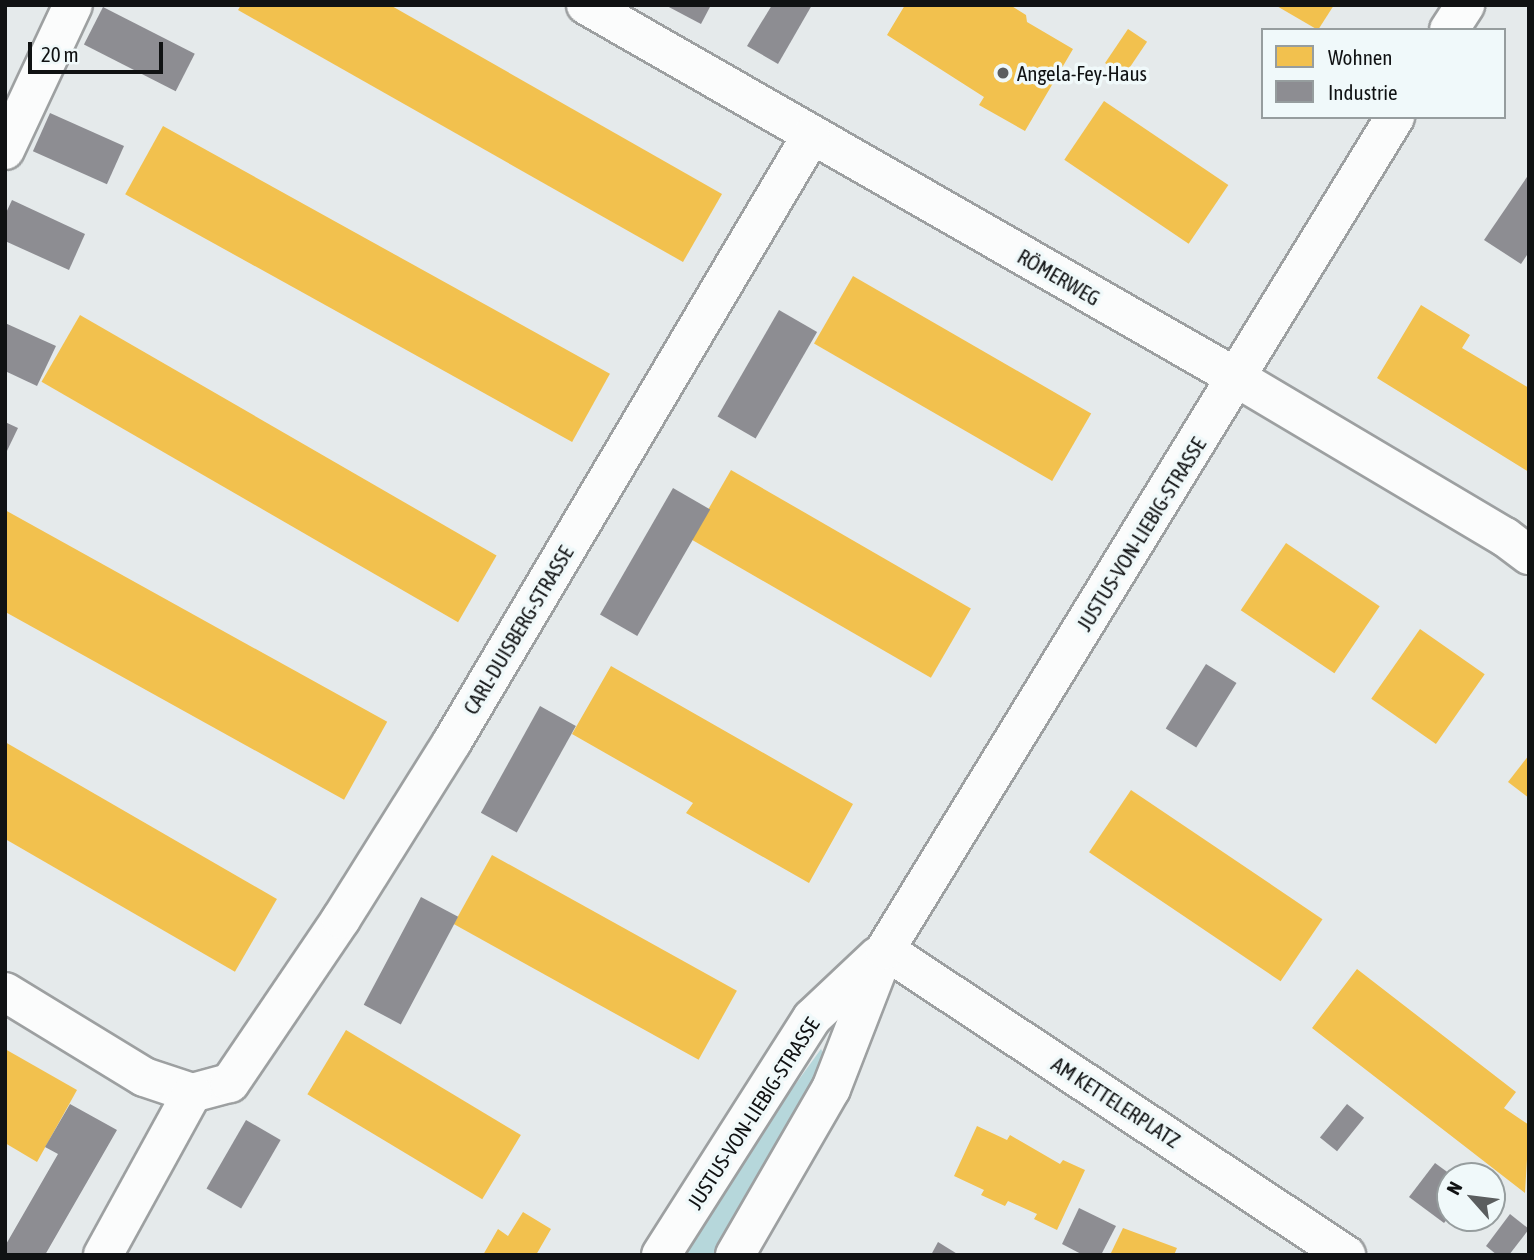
<!DOCTYPE html>
<meta charset="utf-8">
<style>
body{margin:0}
#map{position:relative;width:1534px;height:1260px;overflow:hidden;background:#e5eaeb;font-family:"Asap Condensed",sans-serif}
div>[style]{position:absolute}
.green>*{inset:0;background:#b6d7db}
.homes>*{inset:0;background:#f2c14e;transform-origin:0 0}
.industry>*{inset:0;background:#8d8d92;transform-origin:0 0}
.roads{filter:drop-shadow(2px 0 #9da0a1) drop-shadow(-2px 0 #9da0a1) drop-shadow(0 2px #9da0a1) drop-shadow(0 -2px #9da0a1)}
.street>*{height:38px;margin:-19px;padding:0 19px;transform-origin:19px;border-radius:19px;background:#fbfcfc}
.secondary>*{height:38px;margin:-19px;padding:0 19px;transform-origin:19px;border-radius:19px;background:#fbfcfc}
.dots>*{width:19px;height:19px;translate:-50% -50%;box-sizing:border-box;border:4px solid #f0f9fa;border-radius:50%}
span{translate:-50% -50%;white-space:nowrap;text-align:center;line-height:1.15;-webkit-text-stroke:7px #f0f9fa;paint-order:stroke}
.poi-label{font-size:21px;color:#101213}
.left{translate:0 -50%;text-align:left}
.street-label{font-size:21px;color:#101213}
.frame{position:absolute;inset:0;border:7px solid #101213;pointer-events:none}
.legend{position:absolute;left:1261px;top:28px;width:245px;height:91px;box-sizing:border-box;background:#f0f9fa;border:2px solid #969d9e;margin:0;padding:9px 12px;list-style:none;font-size:21px;color:#101213}
.legend li{display:flex;align-items:center;gap:14px;height:35px}
.legend b{width:35px;border:2px solid #969d9e}
.north{position:absolute;left:1436px;top:1162px;width:70px;height:70px;box-sizing:border-box;background:#f0f9fa;border:2px solid #969d9e;border-radius:50%;rotate:298deg;font-size:19px;font-weight:700;line-height:28px;text-align:center;color:#101213}
.north::after{content:'';display:block;margin:auto;width:24px;height:32px;background:#5b5e5f;clip-path:polygon(50% 0,100% 100%,50% 72%,0 100%)}
.scale{position:absolute;left:28px;top:42px;width:135px;height:32px;box-sizing:border-box;border:4px solid #101213;border-top:0;padding-left:9px;font-size:21px;line-height:24px;white-space:nowrap;color:#101213;-webkit-text-stroke:5px #f0f9fa;paint-order:stroke}
</style>
<div id="map">
<div class="green">
<i style="clip-path:polygon(821px 1049px,828px 1061px,720px 1255px,686px 1255px,763px 1129px)"></i>
</div>
<div class="homes">
<i style="clip-path:polygon(241px 5px,390px 5px,722px 194px,683px 262px,238px 10px)"></i>
<i style="clip-path:polygon(905px 5px,1010px 5px,1026px 15px,1027px 22px,1073px 49px,1025px 131px,979px 105px,984px 97px,887px 35px)"></i>
<i style="clip-path:polygon(1275px 5px,1334px 5px,1318px 30px)"></i>
<i style="left:1128px;top:29px;width:23px;height:41px;rotate:34deg"></i>
<i style="left:1104px;top:101px;width:150px;height:71px;rotate:34deg"></i>
<i style="left:163px;top:126px;width:511px;height:78px;rotate:29deg"></i>
<i style="left:853px;top:276px;width:275px;height:78px;rotate:30deg"></i>
<i style="clip-path:polygon(1421px 305px,1470px 335px,1462px 348px,1529px 388px,1529px 472px,1377px 378px)"></i>
<i style="left:80px;top:315px;width:481px;height:77px;rotate:30deg"></i>
<i style="left:731px;top:470px;width:277px;height:80px;rotate:30deg"></i>
<i style="left:5px;top:510px;width:437px;height:89px;rotate:29deg"></i>
<i style="left:1286px;top:543px;width:113px;height:81px;rotate:34deg"></i>
<i style="left:1420px;top:629px;width:79px;height:85px;rotate:35deg"></i>
<i style="clip-path:polygon(611px 666px,853px 804px,809px 883px,686px 813px,693px 803px,572px 734px)"></i>
<i style="left:5px;top:742px;width:314px;height:84px;rotate:30deg"></i>
<i style="clip-path:polygon(1529px 755px,1529px 798px,1508px 782px)"></i>
<i style="left:1131px;top:790px;width:231px;height:75px;rotate:34deg"></i>
<i style="left:492px;top:855px;width:280px;height:79px;rotate:29deg"></i>
<i style="clip-path:polygon(1357px 969px,1516px 1092px,1504px 1108px,1529px 1125px,1525px 1193px,1312px 1028px)"></i>
<i style="left:346px;top:1030px;width:204px;height:75px;rotate:31deg"></i>
<i style="clip-path:polygon(5px 1049px,77px 1090px,37px 1162px,5px 1143px)"></i>
<i style="clip-path:polygon(977px 1126px,1007px 1140px,1010px 1135px,1060px 1164px,1063px 1160px,1085px 1170px,1057px 1230px,1034px 1219px,1037px 1214px,1008px 1201px,1005px 1206px,981px 1195px,984px 1190px,954px 1176px)"></i>
<i style="clip-path:polygon(523px 1212px,551px 1229px,536px 1255px,483px 1255px,498px 1229px,508px 1236px)"></i>
<i style="clip-path:polygon(1123px 1228px,1177px 1248px,1174px 1255px,1110px 1255px)"></i>
</div>
<div class="industry">
<i style="clip-path:polygon(665px 5px,711px 5px,701px 24px)"></i>
<i style="clip-path:polygon(772px 5px,812px 5px,778px 64px,747px 46px)"></i>
<i style="left:103px;top:7px;width:103px;height:42px;rotate:27deg"></i>
<i style="left:50px;top:113px;width:81px;height:42px;rotate:24deg"></i>
<i style="clip-path:polygon(1529px 174px,1529px 252px,1521px 264px,1484px 240px)"></i>
<i style="clip-path:polygon(12px 200px,85px 234px,69px 270px,5px 241px,5px 215px)"></i>
<i style="left:779px;top:310px;width:44px;height:123px;rotate:30deg"></i>
<i style="clip-path:polygon(5px 323px,56px 346px,37px 386px,5px 371px)"></i>
<i style="clip-path:polygon(5px 422px,18px 428px,5px 455px)"></i>
<i style="left:673px;top:488px;width:43px;height:146px;rotate:30deg"></i>
<i style="left:1206px;top:664px;width:36px;height:76px;rotate:32deg"></i>
<i style="left:540px;top:706px;width:41px;height:122px;rotate:29deg"></i>
<i style="left:421px;top:897px;width:42px;height:122px;rotate:28deg"></i>
<i style="clip-path:polygon(70px 1104px,117px 1130px,45px 1255px,5px 1255px,5px 1246px,58px 1154px,45px 1147px)"></i>
<i style="left:1347px;top:1104px;width:22px;height:43px;rotate:39deg"></i>
<i style="left:246px;top:1120px;width:40px;height:79px;rotate:30deg"></i>
<i style="clip-path:polygon(1435px 1163px,1450px 1174px,1450px 1216px,1444px 1223px,1409px 1197px)"></i>
<i style="clip-path:polygon(1079px 1208px,1116px 1226px,1101px 1255px,1083px 1255px,1062px 1244px)"></i>
<i style="clip-path:polygon(1510px 1214px,1529px 1229px,1509px 1255px,1497px 1255px,1486px 1246px)"></i>
<i style="clip-path:polygon(938px 1242px,959px 1255px,931px 1255px)"></i>
</div>
<div class="roads">
<div class="street">
<i style="left:586px;top:5px;width:750px;rotate:29.81deg"></i>
<i style="left:1237px;top:378px;width:312px;rotate:30.7deg"></i>
<i style="left:1505px;top:537px;width:30px;rotate:37deg"></i>
<i style="left:5px;top:150px;width:160px;rotate:-64.9deg"></i>
<i style="left:885px;top:950px;width:553px;rotate:33.49deg"></i>
<i style="left:5px;top:992px;width:163px;rotate:31.4deg"></i>
<i style="left:144px;top:1077px;width:51px;rotate:18.4deg"></i>
<i style="left:192px;top:1093px;width:39px;rotate:-15deg"></i>
<i style="left:230px;top:1083px;width:198px;rotate:-55.9deg"></i>
<i style="left:341px;top:919px;width:209px;rotate:-57.9deg"></i>
<i style="left:452px;top:742px;width:704px;rotate:-59.36deg"></i>
<i style="left:103px;top:1255px;width:185px;rotate:-61.2deg"></i>
</div>
<div class="secondary">
<i style="left:1449px;top:30px;width:30px;rotate:-57deg"></i>
<i style="left:661px;top:1255px;width:281px;rotate:-57.5deg"></i>
<i style="left:812px;top:1018px;width:91px;rotate:-43.2deg"></i>
<i style="left:735px;top:1255px;width:192px;rotate:-60deg"></i>
<i style="left:831px;top:1089px;width:149px;rotate:-68.8deg"></i>
<i style="left:885px;top:950px;width:977px;rotate:-58.52deg"></i>
</div>
</div>
<div class="dots">
<i style="left:1003px;top:73px;background:#5b5e5f"></i>
</div>
<div class="poi-label">
<span class="left" style="left:1017px;top:73px">Angela-Fey-Haus</span>
</div>
<div class="street-label">
<span style="left:1059px;top:277px;rotate:30deg">RÖMERWEG</span>
<span style="left:1141px;top:534px;rotate:-58deg">JUSTUS-VON-LIEBIG-STRASSE</span>
<span style="left:518px;top:630px;rotate:-59deg">CARL-DUISBERG-STRASSE</span>
<span style="left:1116px;top:1102px;rotate:33deg">AM KETTELERPLATZ</span>
<span style="left:753px;top:1113px;rotate:-57deg">JUSTUS-VON-LIEBIG-STRASSE</span>
</div>
<div class="frame"></div>
<ul class="legend">
<li><b style="height:19px;background:#f2c14e"></b>Wohnen</li>
<li><b style="height:19px;background:#8d8d92"></b>Industrie</li>
</ul>
<div class="north">N</div>
<div class="scale">20 m</div>
</div>
